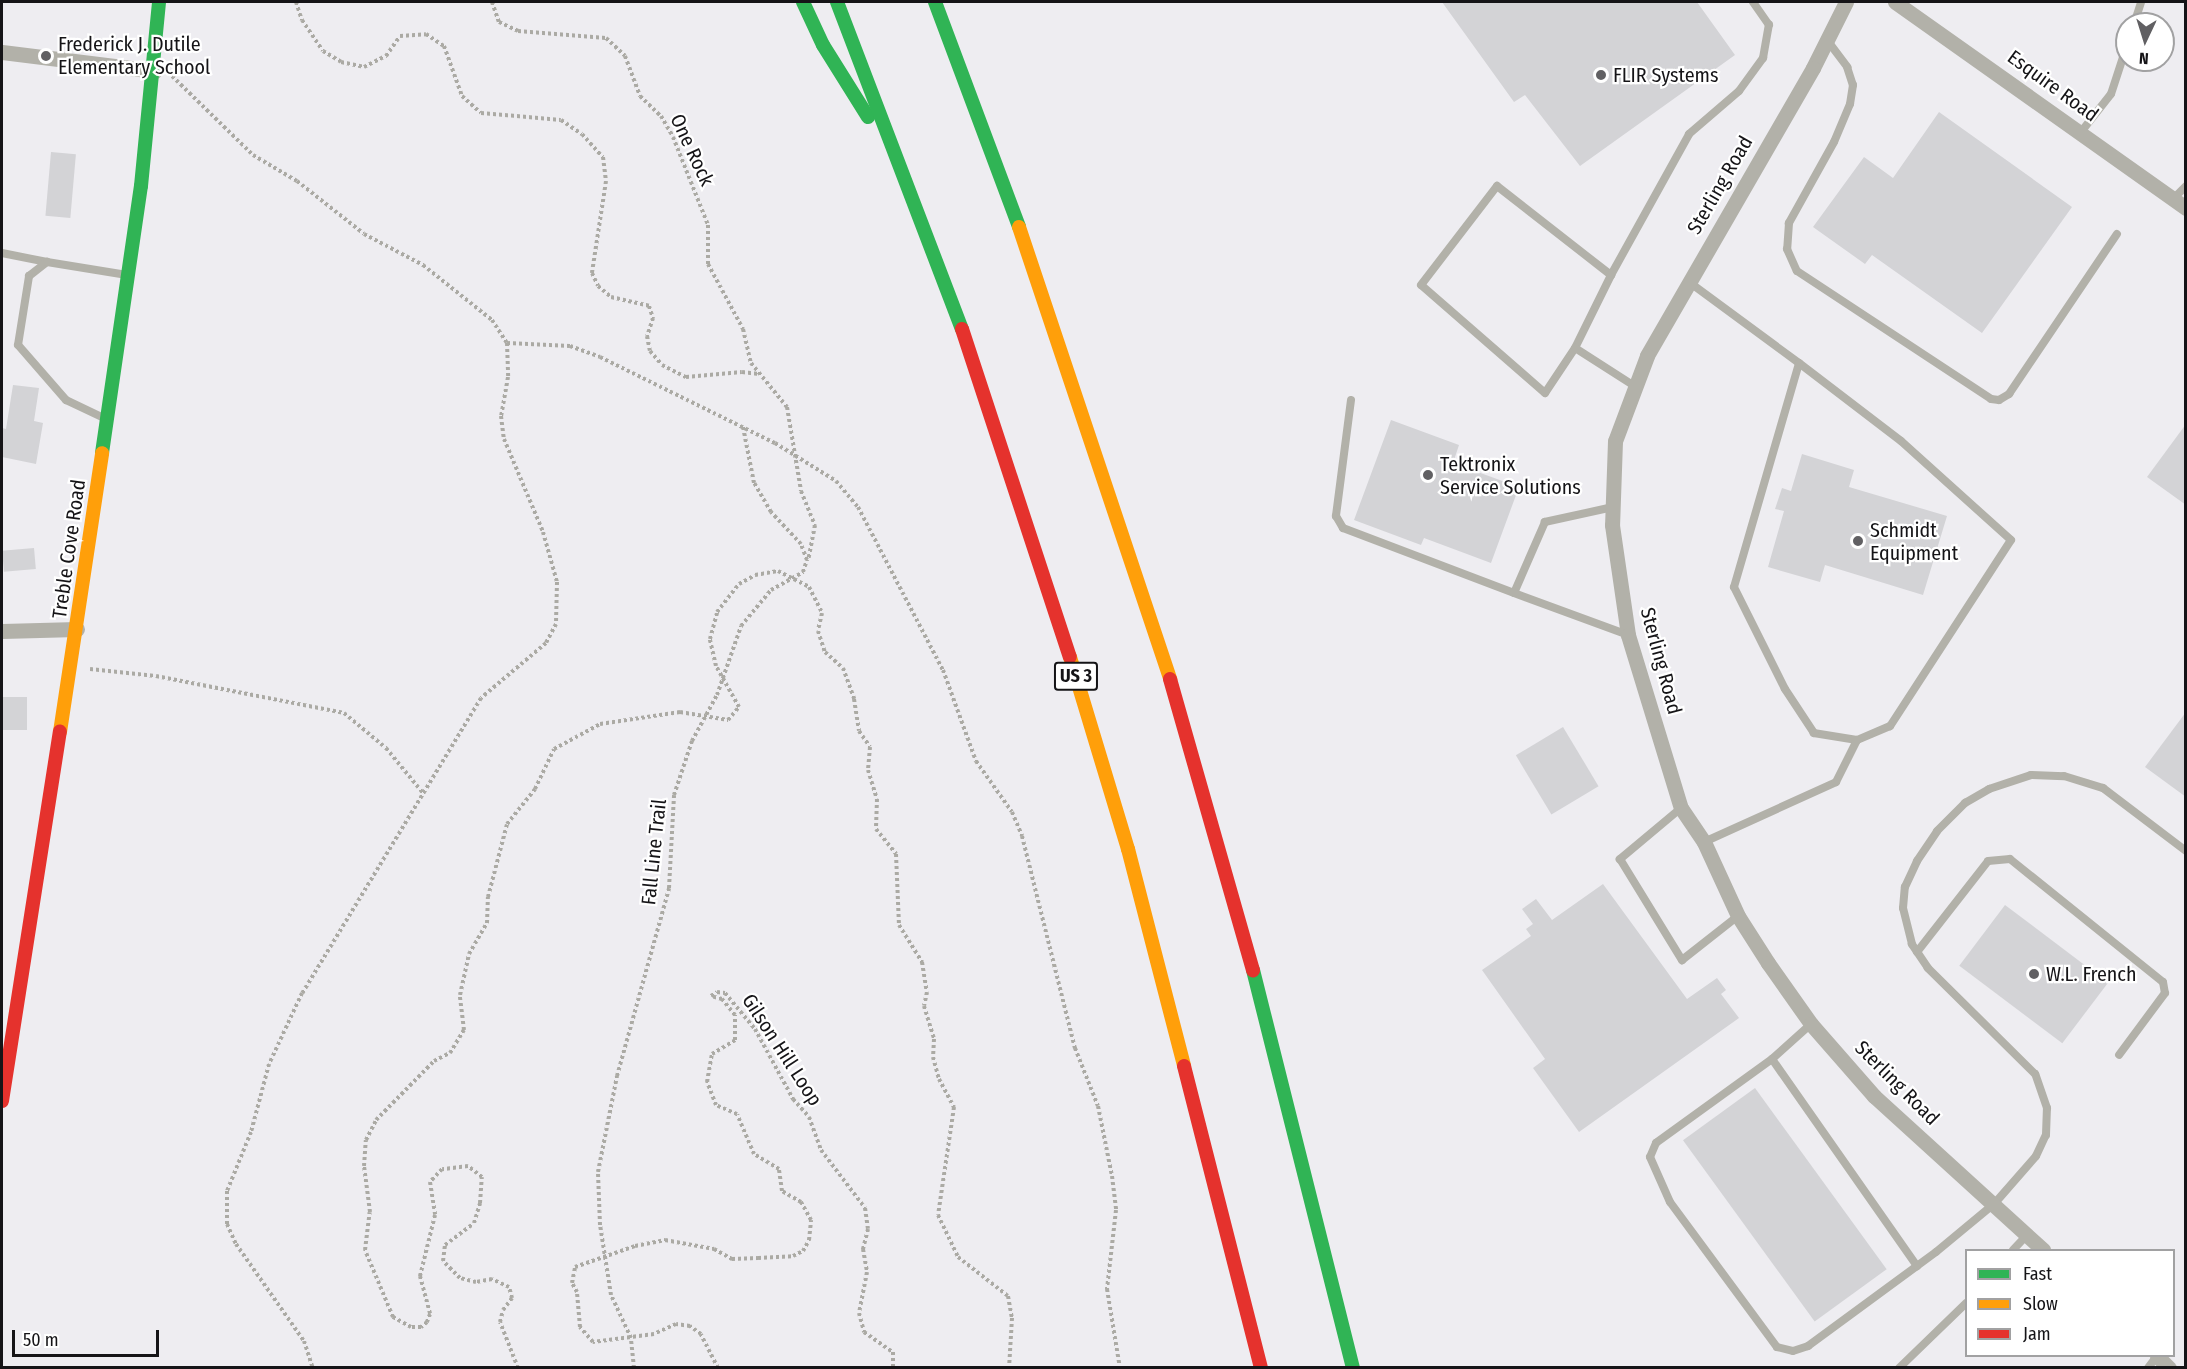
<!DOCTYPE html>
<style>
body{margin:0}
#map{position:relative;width:2187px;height:1369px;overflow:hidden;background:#eeedf1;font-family:"Fira Sans Condensed",sans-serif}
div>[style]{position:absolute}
.building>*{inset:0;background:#d3d3d6;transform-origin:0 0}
.path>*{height:4px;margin-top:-2px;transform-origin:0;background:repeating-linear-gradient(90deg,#abaaa4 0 3px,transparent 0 6px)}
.lane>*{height:8px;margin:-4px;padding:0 4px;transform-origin:4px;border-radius:4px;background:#b2b1a9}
.street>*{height:15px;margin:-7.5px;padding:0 7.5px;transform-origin:7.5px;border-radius:7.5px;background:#b2b1a9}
.fast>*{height:14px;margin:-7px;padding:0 7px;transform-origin:7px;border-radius:7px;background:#30b455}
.slow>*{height:14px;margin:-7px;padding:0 7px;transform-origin:7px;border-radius:7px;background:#ff9f0a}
.jam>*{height:14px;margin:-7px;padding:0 7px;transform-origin:7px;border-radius:7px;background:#e5322d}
.dots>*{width:16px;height:16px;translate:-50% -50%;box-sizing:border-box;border:3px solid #fff;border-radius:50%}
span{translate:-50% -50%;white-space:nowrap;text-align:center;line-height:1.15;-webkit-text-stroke:4.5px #fff;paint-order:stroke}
.shield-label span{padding:2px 4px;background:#fff;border:2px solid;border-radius:4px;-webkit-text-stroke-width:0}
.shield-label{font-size:18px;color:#151417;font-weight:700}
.poi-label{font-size:20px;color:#151417}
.left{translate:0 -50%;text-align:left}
.street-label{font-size:20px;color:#151417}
.frame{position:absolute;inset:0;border:3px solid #151417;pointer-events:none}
.legend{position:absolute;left:1965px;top:1249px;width:210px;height:108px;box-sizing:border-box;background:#fff;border:2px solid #a1a1a2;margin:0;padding:8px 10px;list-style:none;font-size:18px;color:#151417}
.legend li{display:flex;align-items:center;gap:12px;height:30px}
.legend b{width:30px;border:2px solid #a1a1a2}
.north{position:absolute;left:2115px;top:12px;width:60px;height:60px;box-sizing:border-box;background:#fff;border:2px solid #a1a1a2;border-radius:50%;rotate:184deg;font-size:16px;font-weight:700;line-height:24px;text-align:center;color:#151417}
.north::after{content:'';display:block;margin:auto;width:21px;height:27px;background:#616063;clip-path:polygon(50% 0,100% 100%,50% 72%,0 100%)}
.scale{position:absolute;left:12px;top:1330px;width:147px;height:27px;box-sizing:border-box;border:3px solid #151417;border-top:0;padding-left:8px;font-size:18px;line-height:21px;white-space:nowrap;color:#151417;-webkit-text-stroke:4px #fff;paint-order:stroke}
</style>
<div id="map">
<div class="building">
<i style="clip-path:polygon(1442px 2px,1697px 2px,1735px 55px,1580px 166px,1525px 95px,1514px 102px)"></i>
<i style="clip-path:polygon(1939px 112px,2072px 207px,1982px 333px,1872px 255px,1865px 264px,1813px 227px,1864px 157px,1893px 178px)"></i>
<i style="left:51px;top:152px;width:25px;height:64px;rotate:5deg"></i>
<i style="clip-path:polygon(13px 385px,39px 388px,34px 421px,43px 423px,36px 464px,2px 457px,2px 428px,6px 429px)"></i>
<i style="clip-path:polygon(1391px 420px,1459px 445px,1453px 463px,1519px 487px,1491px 563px,1424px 538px,1421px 545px,1354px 520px)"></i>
<i style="clip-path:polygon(2186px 424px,2186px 505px,2147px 477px)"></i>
<i style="clip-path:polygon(1802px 454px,1854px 470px,1849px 487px,1947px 516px,1923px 595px,1825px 565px,1820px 582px,1768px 567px,1784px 511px,1775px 509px,1782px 488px,1791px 491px)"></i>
<i style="left:34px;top:548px;width:21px;height:32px;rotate:85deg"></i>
<i style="left:2px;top:697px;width:25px;height:33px"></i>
<i style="clip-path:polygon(2186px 712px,2186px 797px,2145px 767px)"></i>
<i style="left:1563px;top:727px;width:69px;height:55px;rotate:59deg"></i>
<i style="clip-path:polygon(1603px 884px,1687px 999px,1717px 978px,1726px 990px,1721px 994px,1739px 1018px,1579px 1132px,1533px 1068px,1545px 1059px,1482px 970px,1531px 936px,1526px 929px,1533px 924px,1522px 909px,1536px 899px,1552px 920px)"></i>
<i style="left:2005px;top:905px;width:129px;height:76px;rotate:37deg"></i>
<i style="left:1755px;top:1088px;width:224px;height:89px;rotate:54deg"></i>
</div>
<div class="path">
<i style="left:296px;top:2px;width:19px;rotate:72deg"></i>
<i style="left:302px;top:20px;width:37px;rotate:56deg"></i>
<i style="left:323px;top:51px;width:21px;rotate:31deg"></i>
<i style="left:341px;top:62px;width:24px;rotate:12deg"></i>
<i style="left:364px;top:67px;width:25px;rotate:-27deg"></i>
<i style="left:386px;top:56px;width:24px;rotate:-55deg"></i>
<i style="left:400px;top:36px;width:26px;rotate:-4deg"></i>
<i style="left:426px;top:34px;width:22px;rotate:34deg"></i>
<i style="left:444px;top:46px;width:53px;rotate:70.2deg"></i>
<i style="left:462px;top:96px;width:25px;rotate:42deg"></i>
<i style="left:481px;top:113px;width:80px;rotate:5deg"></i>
<i style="left:561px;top:120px;width:25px;rotate:34deg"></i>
<i style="left:582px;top:134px;width:31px;rotate:48deg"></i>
<i style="left:603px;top:157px;width:24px;rotate:83deg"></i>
<i style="left:606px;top:181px;width:93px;rotate:98.7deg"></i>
<i style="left:592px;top:273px;width:14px;rotate:65deg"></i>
<i style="left:598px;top:286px;width:17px;rotate:40deg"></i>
<i style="left:611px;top:297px;width:39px;rotate:13deg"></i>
<i style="left:649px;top:306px;width:13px;rotate:72deg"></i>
<i style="left:653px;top:318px;width:19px;rotate:108deg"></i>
<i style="left:647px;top:336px;width:15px;rotate:79deg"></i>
<i style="left:650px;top:351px;width:18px;rotate:49deg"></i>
<i style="left:662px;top:365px;width:27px;rotate:27deg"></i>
<i style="left:686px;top:377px;width:56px;rotate:-5.1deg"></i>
<i style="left:742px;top:372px;width:17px;rotate:7deg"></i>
<i style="left:492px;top:2px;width:21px;rotate:71deg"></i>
<i style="left:499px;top:22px;width:21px;rotate:25deg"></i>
<i style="left:518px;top:31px;width:88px;rotate:4.5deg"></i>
<i style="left:606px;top:38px;width:26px;rotate:43deg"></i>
<i style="left:625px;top:56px;width:43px;rotate:69.4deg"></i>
<i style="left:640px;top:96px;width:29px;rotate:44deg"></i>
<i style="left:661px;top:116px;width:24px;rotate:60deg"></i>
<i style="left:673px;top:137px;width:95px;rotate:68.3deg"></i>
<i style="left:708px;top:225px;width:39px;rotate:90deg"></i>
<i style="left:708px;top:264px;width:74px;rotate:61.7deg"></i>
<i style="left:743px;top:329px;width:35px;rotate:77deg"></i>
<i style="left:751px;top:363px;width:57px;rotate:50.7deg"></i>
<i style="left:787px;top:407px;width:85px;rotate:80.5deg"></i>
<i style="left:801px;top:491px;width:37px;rotate:68deg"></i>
<i style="left:815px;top:525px;width:36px;rotate:101deg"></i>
<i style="left:172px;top:76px;width:113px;rotate:44.3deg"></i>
<i style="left:253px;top:155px;width:51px;rotate:30.6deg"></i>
<i style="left:297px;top:181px;width:85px;rotate:38.3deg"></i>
<i style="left:364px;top:234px;width:67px;rotate:27.7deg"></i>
<i style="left:423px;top:265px;width:88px;rotate:38.6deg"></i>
<i style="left:492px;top:320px;width:27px;rotate:57deg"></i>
<i style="left:507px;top:343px;width:34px;rotate:88deg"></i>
<i style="left:508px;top:377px;width:40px;rotate:100deg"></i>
<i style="left:501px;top:416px;width:23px;rotate:83deg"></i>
<i style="left:504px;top:439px;width:101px;rotate:67.2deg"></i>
<i style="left:543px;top:532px;width:52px;rotate:74.4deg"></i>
<i style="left:557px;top:582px;width:42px;rotate:91.4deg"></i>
<i style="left:556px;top:624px;width:21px;rotate:118deg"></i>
<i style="left:546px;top:643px;width:85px;rotate:139.8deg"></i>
<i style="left:481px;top:698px;width:345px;rotate:121.2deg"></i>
<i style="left:302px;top:993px;width:78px;rotate:114.9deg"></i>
<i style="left:269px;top:1064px;width:70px;rotate:104.8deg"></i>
<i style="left:251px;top:1132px;width:64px;rotate:112.1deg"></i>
<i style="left:227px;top:1191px;width:33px;rotate:90deg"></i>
<i style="left:227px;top:1224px;width:22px;rotate:66deg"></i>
<i style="left:236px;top:1244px;width:118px;rotate:55deg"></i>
<i style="left:304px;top:1341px;width:28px;rotate:72deg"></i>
<i style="left:507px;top:343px;width:63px;rotate:2.7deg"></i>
<i style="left:570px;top:346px;width:32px;rotate:20deg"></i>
<i style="left:600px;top:357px;width:195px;rotate:26.2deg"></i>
<i style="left:775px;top:443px;width:72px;rotate:31.9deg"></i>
<i style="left:836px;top:481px;width:34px;rotate:50deg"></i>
<i style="left:858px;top:507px;width:184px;rotate:62.5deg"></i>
<i style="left:943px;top:670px;width:97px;rotate:70.1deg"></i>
<i style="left:976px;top:761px;width:62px;rotate:54.8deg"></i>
<i style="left:1012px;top:812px;width:26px;rotate:67deg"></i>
<i style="left:1022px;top:836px;width:219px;rotate:76deg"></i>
<i style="left:1075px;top:1048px;width:62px;rotate:68.4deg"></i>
<i style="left:1098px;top:1106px;width:71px;rotate:78.7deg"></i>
<i style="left:1112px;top:1176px;width:34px;rotate:83deg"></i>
<i style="left:1116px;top:1210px;width:80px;rotate:96.5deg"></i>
<i style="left:1107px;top:1289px;width:80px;rotate:80.7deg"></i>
<i style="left:90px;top:669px;width:66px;rotate:6.1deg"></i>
<i style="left:156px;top:676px;width:192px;rotate:11.1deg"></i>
<i style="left:344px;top:713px;width:55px;rotate:39.8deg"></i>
<i style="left:386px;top:748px;width:58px;rotate:50.6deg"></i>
<i style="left:518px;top:1368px;width:49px;rotate:-111.4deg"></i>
<i style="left:500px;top:1322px;width:12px;rotate:-76deg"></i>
<i style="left:503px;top:1310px;width:15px;rotate:-53deg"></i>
<i style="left:512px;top:1298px;width:11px;rotate:-105deg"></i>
<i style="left:509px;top:1287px;width:19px;rotate:-155deg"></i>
<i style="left:492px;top:1279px;width:16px;rotate:169deg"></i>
<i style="left:476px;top:1282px;width:16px;rotate:-166deg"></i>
<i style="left:460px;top:1278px;width:24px;rotate:-135deg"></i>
<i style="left:443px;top:1261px;width:16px;rotate:-83deg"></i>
<i style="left:445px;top:1245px;width:36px;rotate:-37deg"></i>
<i style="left:474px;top:1223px;width:21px;rotate:-73deg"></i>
<i style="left:480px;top:1203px;width:26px;rotate:-86deg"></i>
<i style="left:482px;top:1177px;width:18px;rotate:-142deg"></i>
<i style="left:468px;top:1166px;width:26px;rotate:173deg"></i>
<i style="left:442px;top:1169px;width:18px;rotate:133deg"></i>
<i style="left:430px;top:1182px;width:33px;rotate:81deg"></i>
<i style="left:435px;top:1215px;width:63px;rotate:103.8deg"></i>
<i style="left:420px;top:1276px;width:39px;rotate:75deg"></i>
<i style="left:430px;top:1314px;width:9px;rotate:111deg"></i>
<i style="left:427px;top:1322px;width:8px;rotate:140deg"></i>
<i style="left:421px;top:1327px;width:10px;rotate:180deg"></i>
<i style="left:411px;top:1327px;width:21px;rotate:-151deg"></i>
<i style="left:393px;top:1317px;width:73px;rotate:-112.7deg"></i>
<i style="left:365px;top:1250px;width:38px;rotate:-83deg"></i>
<i style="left:370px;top:1212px;width:46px;rotate:-97.4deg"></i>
<i style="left:364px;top:1166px;width:26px;rotate:-86deg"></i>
<i style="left:366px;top:1140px;width:22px;rotate:-63deg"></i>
<i style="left:376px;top:1120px;width:83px;rotate:-45.5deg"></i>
<i style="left:434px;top:1061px;width:18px;rotate:-27deg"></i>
<i style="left:450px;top:1053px;width:27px;rotate:-59deg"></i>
<i style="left:464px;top:1030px;width:35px;rotate:-97deg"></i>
<i style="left:460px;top:995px;width:42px;rotate:-77.6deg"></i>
<i style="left:469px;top:954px;width:36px;rotate:-60deg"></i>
<i style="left:487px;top:923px;width:26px;rotate:-88deg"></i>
<i style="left:488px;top:897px;width:75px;rotate:-75.4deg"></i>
<i style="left:507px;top:824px;width:45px;rotate:-51.3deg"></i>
<i style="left:535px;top:789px;width:44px;rotate:-64.6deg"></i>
<i style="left:554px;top:749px;width:52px;rotate:-28.5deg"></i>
<i style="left:600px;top:724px;width:81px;rotate:-8.5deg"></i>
<i style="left:680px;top:712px;width:49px;rotate:9.5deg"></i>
<i style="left:728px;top:720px;width:17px;rotate:-50deg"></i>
<i style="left:739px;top:707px;width:47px;rotate:-119.3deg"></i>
<i style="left:716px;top:666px;width:28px;rotate:-103deg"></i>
<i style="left:710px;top:639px;width:28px;rotate:-75deg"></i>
<i style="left:717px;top:612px;width:36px;rotate:-52deg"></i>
<i style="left:739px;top:584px;width:18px;rotate:-29deg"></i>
<i style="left:755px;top:575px;width:23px;rotate:-10deg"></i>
<i style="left:778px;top:571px;width:35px;rotate:27deg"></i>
<i style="left:809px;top:587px;width:29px;rotate:63deg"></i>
<i style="left:822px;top:613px;width:18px;rotate:103deg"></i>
<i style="left:818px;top:631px;width:22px;rotate:72deg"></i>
<i style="left:825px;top:652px;width:24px;rotate:42deg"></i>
<i style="left:843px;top:668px;width:33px;rotate:70deg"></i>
<i style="left:854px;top:699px;width:32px;rotate:81deg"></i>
<i style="left:859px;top:731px;width:19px;rotate:55deg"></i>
<i style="left:870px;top:747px;width:23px;rotate:95deg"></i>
<i style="left:868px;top:770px;width:30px;rotate:73deg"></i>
<i style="left:877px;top:799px;width:30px;rotate:92deg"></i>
<i style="left:876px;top:829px;width:32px;rotate:51deg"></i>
<i style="left:896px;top:854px;width:71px;rotate:87.6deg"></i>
<i style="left:899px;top:925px;width:44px;rotate:58.1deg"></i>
<i style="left:922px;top:962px;width:30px;rotate:81deg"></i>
<i style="left:927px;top:992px;width:14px;rotate:102deg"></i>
<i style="left:924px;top:1006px;width:34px;rotate:73deg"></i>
<i style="left:934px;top:1039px;width:18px;rotate:93deg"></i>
<i style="left:933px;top:1057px;width:23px;rotate:75deg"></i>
<i style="left:939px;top:1079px;width:32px;rotate:62deg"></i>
<i style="left:954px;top:1107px;width:109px;rotate:98.4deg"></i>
<i style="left:938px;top:1215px;width:47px;rotate:64.5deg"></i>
<i style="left:958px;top:1257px;width:63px;rotate:38deg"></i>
<i style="left:1008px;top:1296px;width:22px;rotate:80deg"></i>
<i style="left:1012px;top:1318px;width:50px;rotate:93.4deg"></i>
<i style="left:634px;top:1368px;width:30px;rotate:-96deg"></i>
<i style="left:631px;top:1338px;width:47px;rotate:-114.9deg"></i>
<i style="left:611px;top:1295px;width:71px;rotate:-98.9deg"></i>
<i style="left:600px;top:1225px;width:53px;rotate:-92.2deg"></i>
<i style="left:598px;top:1172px;width:98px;rotate:-78.8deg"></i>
<i style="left:617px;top:1076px;width:195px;rotate:-74.5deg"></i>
<i style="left:669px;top:888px;width:93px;rotate:-86.9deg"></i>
<i style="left:674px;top:795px;width:57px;rotate:-71.6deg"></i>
<i style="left:692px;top:741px;width:52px;rotate:-61.5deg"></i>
<i style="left:717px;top:695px;width:73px;rotate:-70.8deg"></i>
<i style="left:741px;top:626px;width:47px;rotate:-50.2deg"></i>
<i style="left:771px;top:590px;width:37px;rotate:-29deg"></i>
<i style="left:803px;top:572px;width:13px;rotate:-72deg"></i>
<i style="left:807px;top:560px;width:17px;rotate:-111deg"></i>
<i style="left:801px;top:544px;width:44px;rotate:-133.2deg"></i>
<i style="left:771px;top:512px;width:34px;rotate:-120deg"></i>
<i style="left:754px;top:483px;width:57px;rotate:-101.1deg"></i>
<i style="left:718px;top:1368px;width:38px;rotate:-117deg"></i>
<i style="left:701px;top:1334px;width:14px;rotate:-144deg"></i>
<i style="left:690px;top:1326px;width:14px;rotate:-172deg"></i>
<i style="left:676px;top:1324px;width:24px;rotate:156deg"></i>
<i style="left:654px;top:1334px;width:62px;rotate:172.5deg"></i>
<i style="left:593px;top:1342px;width:20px;rotate:-131deg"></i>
<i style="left:580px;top:1327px;width:35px;rotate:-95deg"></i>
<i style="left:577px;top:1292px;width:10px;rotate:-119deg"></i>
<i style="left:572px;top:1283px;width:16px;rotate:-79deg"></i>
<i style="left:575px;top:1267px;width:64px;rotate:-19.3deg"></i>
<i style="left:635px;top:1246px;width:31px;rotate:-11deg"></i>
<i style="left:665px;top:1240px;width:50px;rotate:10.4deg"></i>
<i style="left:714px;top:1249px;width:21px;rotate:29deg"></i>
<i style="left:732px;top:1259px;width:26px;rotate:-2deg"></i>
<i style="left:758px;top:1258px;width:35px;rotate:-3deg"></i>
<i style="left:793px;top:1256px;width:11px;rotate:-27deg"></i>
<i style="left:803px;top:1251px;width:13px;rotate:-61deg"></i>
<i style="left:809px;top:1240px;width:20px;rotate:-84deg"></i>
<i style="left:811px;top:1220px;width:21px;rotate:-119deg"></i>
<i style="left:801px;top:1202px;width:22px;rotate:-150deg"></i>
<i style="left:782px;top:1191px;width:22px;rotate:-98deg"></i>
<i style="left:779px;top:1169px;width:29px;rotate:-149deg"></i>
<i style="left:754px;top:1154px;width:43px;rotate:-113deg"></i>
<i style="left:737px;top:1114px;width:23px;rotate:-157deg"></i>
<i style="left:716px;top:1105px;width:25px;rotate:-111deg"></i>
<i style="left:707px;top:1082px;width:28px;rotate:-80deg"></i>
<i style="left:712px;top:1054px;width:27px;rotate:-31deg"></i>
<i style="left:735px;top:1040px;width:25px;rotate:-90deg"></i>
<i style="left:735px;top:1015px;width:21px;rotate:-129deg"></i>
<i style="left:722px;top:999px;width:11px;rotate:-165deg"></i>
<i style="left:711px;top:996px;width:7px;rotate:-34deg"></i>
<i style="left:717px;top:992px;width:8px;rotate:7deg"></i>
<i style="left:725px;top:993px;width:47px;rotate:50.2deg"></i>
<i style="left:755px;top:1029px;width:80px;rotate:61.5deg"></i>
<i style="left:793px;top:1099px;width:24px;rotate:48deg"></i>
<i style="left:809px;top:1117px;width:35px;rotate:70deg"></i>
<i style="left:821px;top:1150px;width:73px;rotate:52.8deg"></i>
<i style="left:865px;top:1208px;width:21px;rotate:82deg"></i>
<i style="left:868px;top:1229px;width:21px;rotate:104deg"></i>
<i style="left:863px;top:1249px;width:23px;rotate:80deg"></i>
<i style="left:867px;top:1272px;width:42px;rotate:101deg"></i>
<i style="left:859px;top:1313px;width:20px;rotate:75deg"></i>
<i style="left:864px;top:1332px;width:35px;rotate:35deg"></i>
<i style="left:893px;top:1352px;width:16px;rotate:90deg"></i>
</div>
<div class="lane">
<i style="left:2134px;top:24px;width:23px;rotate:-72deg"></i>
<i style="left:1827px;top:40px;width:34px;rotate:53deg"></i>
<i style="left:1847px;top:67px;width:19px;rotate:72deg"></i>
<i style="left:1853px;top:85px;width:19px;rotate:99deg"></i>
<i style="left:1850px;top:104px;width:41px;rotate:112.8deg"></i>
<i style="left:1834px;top:142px;width:93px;rotate:119.1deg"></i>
<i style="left:1789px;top:223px;width:26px;rotate:94deg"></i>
<i style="left:1787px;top:249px;width:24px;rotate:66deg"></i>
<i style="left:1797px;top:271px;width:232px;rotate:33.4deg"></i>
<i style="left:1991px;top:399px;width:8px;rotate:7deg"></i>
<i style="left:1999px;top:400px;width:12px;rotate:-31deg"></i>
<i style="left:2009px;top:394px;width:193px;rotate:-56deg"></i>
<i style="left:2081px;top:132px;width:48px;rotate:-51.7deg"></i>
<i style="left:2111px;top:94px;width:52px;rotate:-71.9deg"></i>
<i style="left:2173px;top:199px;width:18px;rotate:-45deg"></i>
<i style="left:2px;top:253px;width:46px;rotate:11.3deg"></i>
<i style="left:1689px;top:282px;width:137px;rotate:36.4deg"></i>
<i style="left:1799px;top:363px;width:128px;rotate:37.4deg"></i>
<i style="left:1901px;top:441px;width:148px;rotate:42deg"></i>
<i style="left:2011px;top:540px;width:222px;rotate:123deg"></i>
<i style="left:1890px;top:726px;width:36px;rotate:157deg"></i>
<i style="left:1857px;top:740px;width:44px;rotate:-170.8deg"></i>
<i style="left:1814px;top:733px;width:53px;rotate:-123.4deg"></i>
<i style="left:1785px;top:689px;width:114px;rotate:-116.6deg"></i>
<i style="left:1734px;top:587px;width:233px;rotate:-73.8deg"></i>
<i style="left:1575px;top:348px;width:81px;rotate:-63.7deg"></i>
<i style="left:1636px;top:387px;width:72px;rotate:-147.4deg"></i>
<i style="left:1575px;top:348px;width:54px;rotate:123.7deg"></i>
<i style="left:1545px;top:393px;width:164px;rotate:-138.9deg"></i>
<i style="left:1421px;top:285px;width:125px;rotate:-52.5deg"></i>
<i style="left:1497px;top:186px;width:145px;rotate:38deg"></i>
<i style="left:1611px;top:275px;width:161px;rotate:-61deg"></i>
<i style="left:1689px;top:134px;width:66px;rotate:-40.7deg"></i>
<i style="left:1739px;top:91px;width:41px;rotate:-54deg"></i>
<i style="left:1763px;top:58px;width:34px;rotate:-80deg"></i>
<i style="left:1769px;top:25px;width:28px;rotate:-125deg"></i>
<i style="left:1351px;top:400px;width:117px;rotate:97.4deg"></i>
<i style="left:1336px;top:516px;width:14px;rotate:60deg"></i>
<i style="left:1343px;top:528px;width:183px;rotate:20.8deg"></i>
<i style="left:106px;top:419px;width:44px;rotate:-154.6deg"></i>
<i style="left:66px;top:400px;width:73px;rotate:-131.1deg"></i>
<i style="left:18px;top:345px;width:70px;rotate:-80.9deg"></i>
<i style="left:29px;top:276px;width:23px;rotate:-38deg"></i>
<i style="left:47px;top:262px;width:81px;rotate:9.2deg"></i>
<i style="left:1613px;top:507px;width:70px;rotate:167.6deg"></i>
<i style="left:1545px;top:522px;width:77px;rotate:113.6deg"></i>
<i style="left:1514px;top:593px;width:121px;rotate:20.2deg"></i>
<i style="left:1681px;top:808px;width:80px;rotate:140.1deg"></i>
<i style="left:1620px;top:859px;width:119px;rotate:58.5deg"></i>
<i style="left:1682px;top:960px;width:71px;rotate:-38.2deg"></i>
<i style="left:1704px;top:842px;width:145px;rotate:-24.4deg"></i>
<i style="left:1836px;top:782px;width:47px;rotate:-63.4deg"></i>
<i style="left:1917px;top:952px;width:115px;rotate:-52deg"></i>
<i style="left:1988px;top:861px;width:22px;rotate:-5deg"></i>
<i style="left:2010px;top:859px;width:196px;rotate:38.8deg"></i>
<i style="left:2163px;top:982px;width:11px;rotate:80deg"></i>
<i style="left:2165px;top:993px;width:77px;rotate:126.6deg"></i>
<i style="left:1811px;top:1024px;width:52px;rotate:138.1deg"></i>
<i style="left:1772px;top:1059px;width:143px;rotate:144.1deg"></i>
<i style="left:1656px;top:1143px;width:15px;rotate:113deg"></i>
<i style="left:1650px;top:1157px;width:49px;rotate:66deg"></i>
<i style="left:1670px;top:1202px;width:180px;rotate:53.6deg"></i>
<i style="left:1777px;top:1347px;width:16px;rotate:14deg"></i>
<i style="left:1793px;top:1351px;width:16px;rotate:-18deg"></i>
<i style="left:1808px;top:1346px;width:159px;rotate:-36.3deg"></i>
<i style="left:1936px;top:1252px;width:77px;rotate:-39.7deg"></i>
<i style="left:1995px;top:1203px;width:62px;rotate:-48.9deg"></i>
<i style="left:2036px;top:1156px;width:23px;rotate:-65deg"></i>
<i style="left:2046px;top:1135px;width:27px;rotate:-88deg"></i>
<i style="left:2047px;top:1108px;width:36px;rotate:-109deg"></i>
<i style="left:2035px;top:1074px;width:151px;rotate:-135.3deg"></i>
<i style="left:1928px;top:968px;width:29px;rotate:-124deg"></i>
<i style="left:1912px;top:944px;width:37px;rotate:-104deg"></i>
<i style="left:1903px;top:908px;width:21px;rotate:-85deg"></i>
<i style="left:1905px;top:887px;width:29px;rotate:-65deg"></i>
<i style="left:1917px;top:861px;width:36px;rotate:-56deg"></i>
<i style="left:1937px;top:831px;width:40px;rotate:-45deg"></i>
<i style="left:1965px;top:803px;width:28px;rotate:-30deg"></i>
<i style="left:1989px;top:789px;width:44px;rotate:-18.4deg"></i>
<i style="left:2031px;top:775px;width:33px;rotate:2deg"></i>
<i style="left:2064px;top:776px;width:41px;rotate:17.1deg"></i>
<i style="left:2103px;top:788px;width:104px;rotate:37.2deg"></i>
<i style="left:1772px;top:1059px;width:253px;rotate:55deg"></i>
<i style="left:2013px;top:1250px;width:21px;rotate:-47deg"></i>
<i style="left:1899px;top:1368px;width:93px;rotate:-44.1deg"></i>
<i style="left:2148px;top:1368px;width:15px;rotate:-53deg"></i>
</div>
<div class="street">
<i style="left:1846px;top:2px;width:74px;rotate:116.6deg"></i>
<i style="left:1813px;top:68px;width:332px;rotate:120deg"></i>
<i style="left:1647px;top:356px;width:91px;rotate:110.6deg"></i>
<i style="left:1615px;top:441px;width:84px;rotate:92deg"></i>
<i style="left:1612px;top:525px;width:111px;rotate:81.7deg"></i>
<i style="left:1628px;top:635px;width:181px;rotate:73deg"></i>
<i style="left:1681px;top:808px;width:41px;rotate:55.9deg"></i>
<i style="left:1704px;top:842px;width:81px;rotate:65.3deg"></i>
<i style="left:1738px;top:916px;width:56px;rotate:57.4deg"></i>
<i style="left:1768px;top:963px;width:75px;rotate:54.8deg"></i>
<i style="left:1811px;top:1024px;width:96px;rotate:48.8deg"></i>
<i style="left:1874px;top:1096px;width:229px;rotate:42.3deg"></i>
<i style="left:1895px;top:2px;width:357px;rotate:35.3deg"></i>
<i style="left:2px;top:52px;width:154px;rotate:7.1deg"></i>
<i style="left:2px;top:631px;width:75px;rotate:-1.5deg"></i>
<i style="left:2157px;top:1356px;width:17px;rotate:45deg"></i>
</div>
<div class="fast">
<i style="left:803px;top:2px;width:47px;rotate:65.1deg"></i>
<i style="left:823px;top:45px;width:85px;rotate:58deg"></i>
<i style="left:837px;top:2px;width:350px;rotate:69.1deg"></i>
<i style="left:935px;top:2px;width:240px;rotate:69.5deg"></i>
<i style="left:102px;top:453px;width:270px;rotate:-81.7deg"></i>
<i style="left:141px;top:186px;width:185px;rotate:-84.4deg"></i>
<i style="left:1253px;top:970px;width:410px;rotate:75.9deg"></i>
</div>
<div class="slow">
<i style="left:1019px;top:227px;width:477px;rotate:71.5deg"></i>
<i style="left:1070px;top:657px;width:201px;rotate:73.2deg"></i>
<i style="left:1128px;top:849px;width:224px;rotate:75.5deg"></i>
<i style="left:60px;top:732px;width:282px;rotate:-81.4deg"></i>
</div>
<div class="jam">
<i style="left:962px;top:329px;width:345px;rotate:71.8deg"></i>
<i style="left:1170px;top:679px;width:303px;rotate:74.1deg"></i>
<i style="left:1184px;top:1066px;width:312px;rotate:75.7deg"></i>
<i style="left:2px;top:1101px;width:374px;rotate:-81.1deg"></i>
</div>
<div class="dots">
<i style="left:46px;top:56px;background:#616063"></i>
<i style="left:1601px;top:75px;background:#616063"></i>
<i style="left:1428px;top:475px;background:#616063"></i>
<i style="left:1858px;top:541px;background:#616063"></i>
<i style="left:2034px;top:974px;background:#616063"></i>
</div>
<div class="shield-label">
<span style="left:1076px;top:676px">US 3</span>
</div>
<div class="poi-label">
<span class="left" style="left:58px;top:56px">Frederick J. Dutile<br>Elementary School</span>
<span class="left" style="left:1613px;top:75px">FLIR Systems</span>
<span class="left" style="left:1440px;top:476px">Tektronix<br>Service Solutions</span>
<span class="left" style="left:1870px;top:542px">Schmidt<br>Equipment</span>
<span class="left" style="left:2046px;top:974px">W.L. French</span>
</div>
<div class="street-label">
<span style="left:2053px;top:86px;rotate:36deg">Esquire Road</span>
<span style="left:692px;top:150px;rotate:65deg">One Rock</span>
<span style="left:1720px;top:185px;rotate:-60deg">Sterling Road</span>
<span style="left:69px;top:549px;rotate:-82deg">Treble Cove Road</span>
<span style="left:1661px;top:661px;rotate:75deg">Sterling Road</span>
<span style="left:654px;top:852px;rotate:-84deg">Fall Line Trail</span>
<span style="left:782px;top:1050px;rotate:57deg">Gilson Hill Loop</span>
<span style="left:1897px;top:1083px;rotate:45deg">Sterling Road</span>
</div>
<div class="frame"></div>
<ul class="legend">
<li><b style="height:8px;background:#30b455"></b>Fast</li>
<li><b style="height:8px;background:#ff9f0a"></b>Slow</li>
<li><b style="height:8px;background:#e5322d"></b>Jam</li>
</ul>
<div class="north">N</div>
<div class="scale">50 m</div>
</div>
